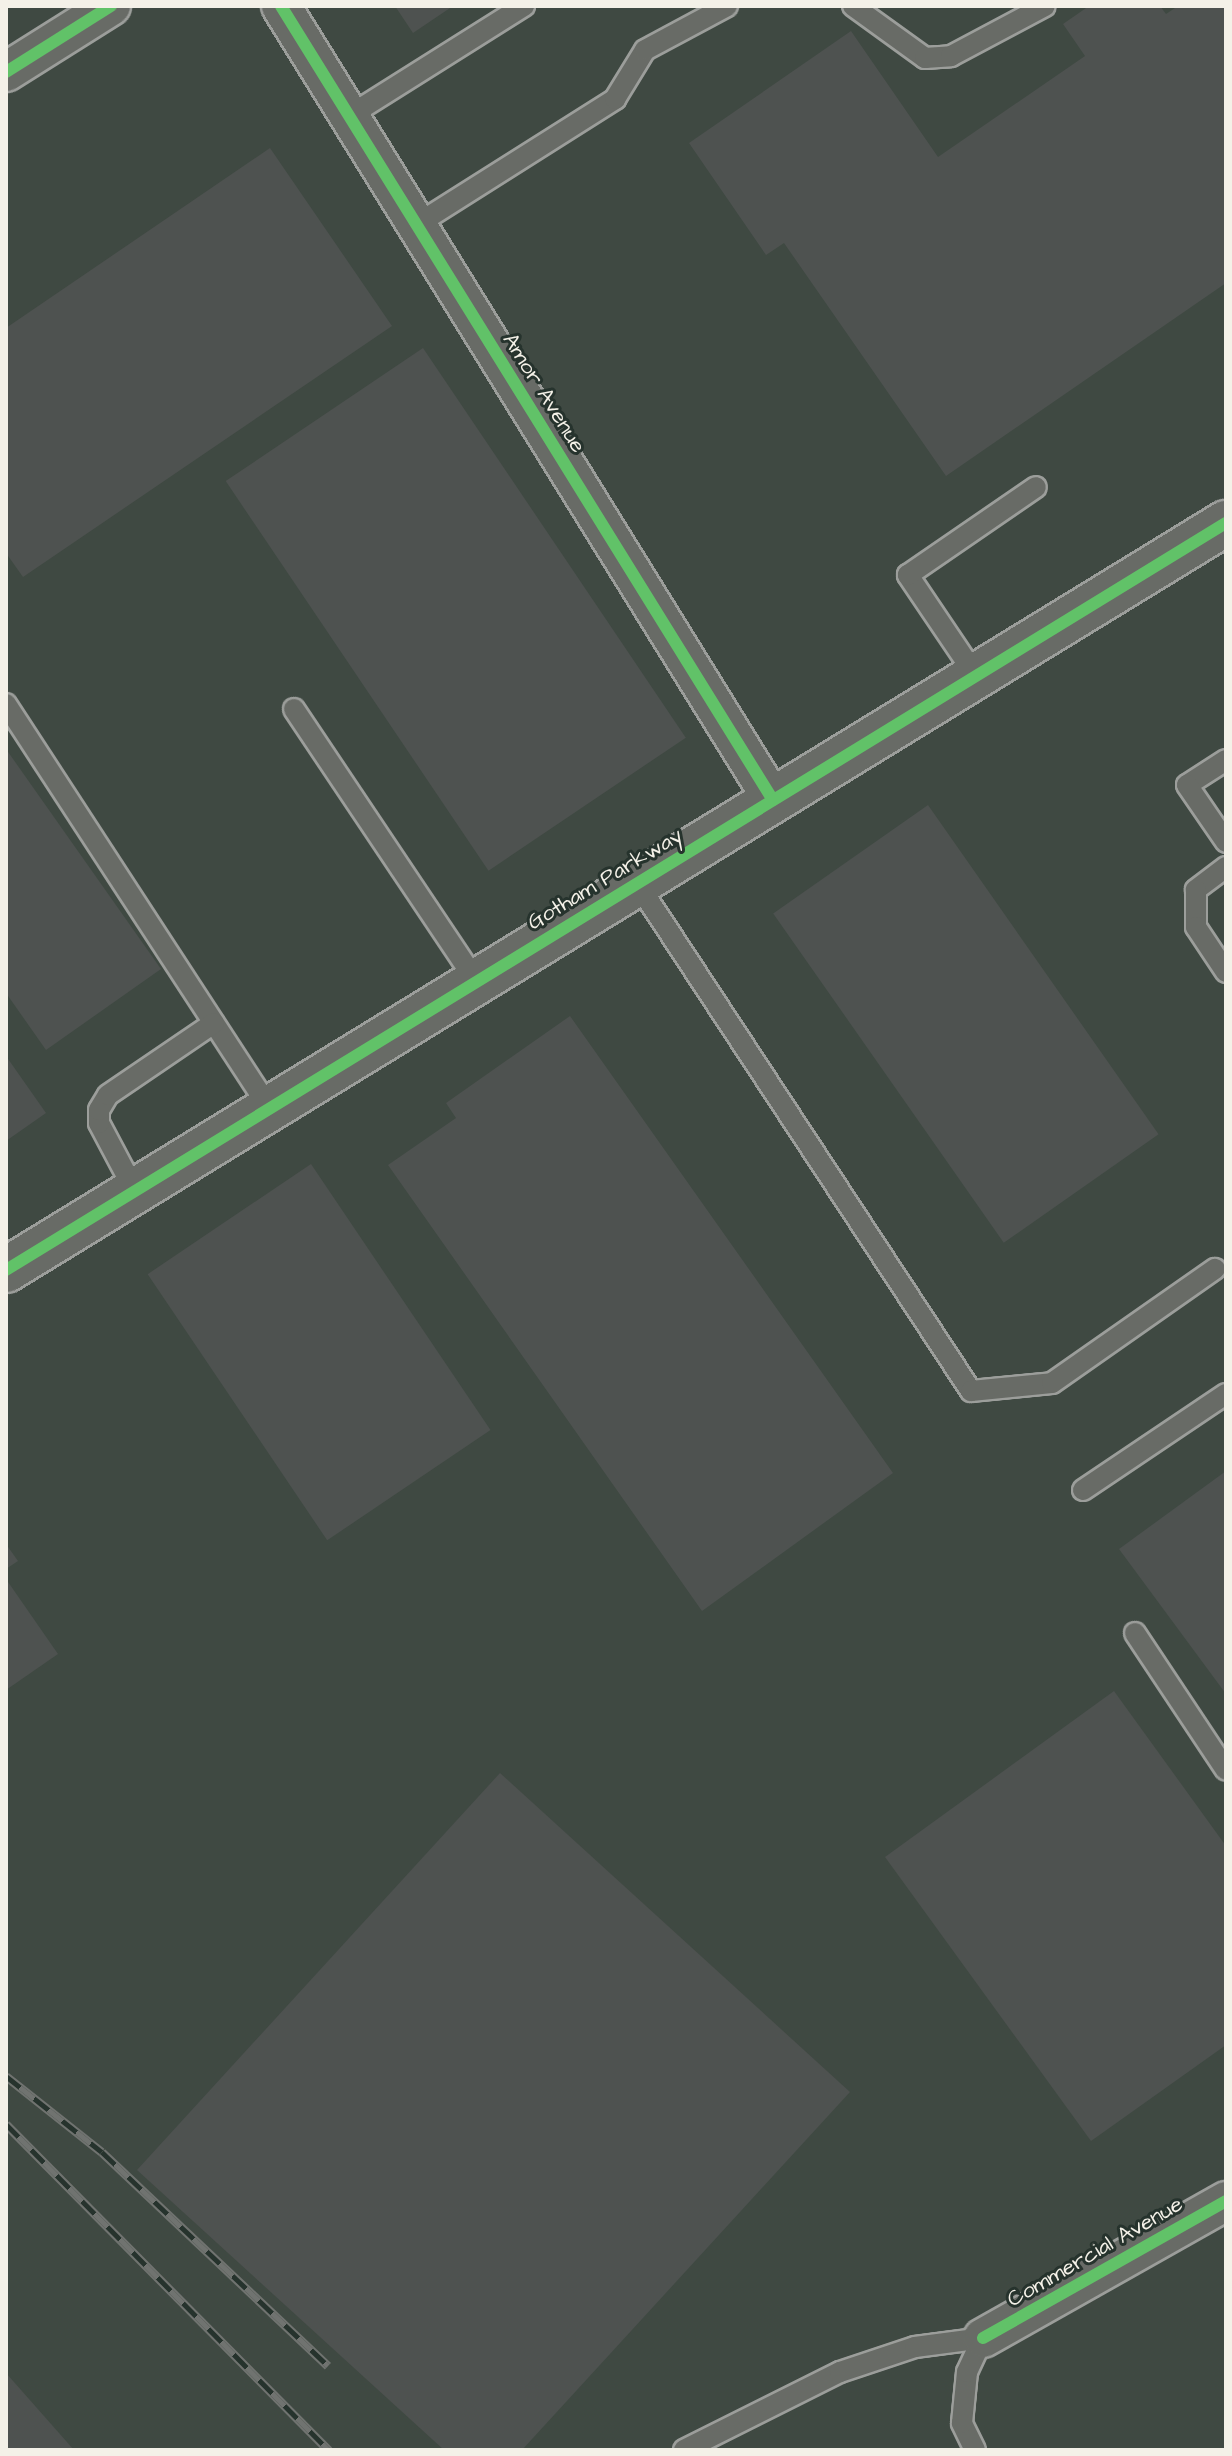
<!DOCTYPE html>
<style>
body{margin:0}
#map{position:relative;width:1232px;height:2456px;overflow:hidden;background:#353b38;font-family:"Architects Daughter",sans-serif}
div>[style]{position:absolute}
.built>*{inset:0;background:#3f4942;transform-origin:0 0}
.building>*{inset:0;background:#4e5250;transform-origin:0 0}
.roads{filter:drop-shadow(2px 0 #9c9e9b) drop-shadow(-2px 0 #9c9e9b) drop-shadow(0 2px #9c9e9b) drop-shadow(0 -2px #9c9e9b)}
.lane>*{height:20px;margin:-10px;padding:0 10px;transform-origin:10px;border-radius:10px;background:#686b66}
.street>*{height:38px;margin:-19px;padding:0 19px;transform-origin:19px;border-radius:19px;background:#686b66}
.secondary>*{height:44px;margin:-22px;padding:0 22px;transform-origin:22px;border-radius:22px;background:#686b66}
.rail>*{height:9px;margin-top:-4.5px;transform-origin:0;background:repeating-linear-gradient(90deg,#26332d 0 18px,#707370 0 36px);box-sizing:border-box;border-block:2px solid #707370}
.cycleway>*{height:12px;margin:-6px;padding:0 6px;transform-origin:6px;border-radius:6px;background:#61c268}
span{translate:-50% -50%;white-space:nowrap;text-align:center;line-height:1.15;-webkit-text-stroke:6px #26332d;paint-order:stroke}
.street-label{font-size:22px;color:#f4f1e8}
.frame{position:absolute;inset:0;border:8px solid #f4f1e8;pointer-events:none}
</style>
<div id="map">
<div class="built">
<i style="left:6px;top:6px;width:1220px;height:2444px"></i>
</div>
<div class="building">
<i style="clip-path:polygon(395px 6px,453px 6px,413px 33px)"></i>
<i style="clip-path:polygon(1089px 6px,1160px 6px,1166px 14px,1178px 6px,1226px 6px,1226px 283px,946px 476px,784px 243px,766px 255px,689px 143px,851px 31px,938px 157px,1085px 56px,1063px 24px)"></i>
<i style="clip-path:polygon(270px 148px,392px 326px,23px 577px,6px 553px,6px 328px)"></i>
<i style="left:423px;top:348px;width:470px;height:238px;rotate:56deg"></i>
<i style="clip-path:polygon(6px 749px,161px 969px,46px 1050px,6px 993px)"></i>
<i style="left:928px;top:805px;width:402px;height:189px;rotate:55deg"></i>
<i style="clip-path:polygon(570px 1016px,893px 1473px,702px 1611px,388px 1165px,456px 1118px,446px 1103px)"></i>
<i style="clip-path:polygon(6px 1056px,46px 1113px,6px 1141px)"></i>
<i style="left:311px;top:1164px;width:321px;height:197px;rotate:56deg"></i>
<i style="clip-path:polygon(1226px 1471px,1226px 1694px,1119px 1549px)"></i>
<i style="clip-path:polygon(6px 1544px,18px 1561px,6px 1569px)"></i>
<i style="clip-path:polygon(6px 1579px,58px 1654px,6px 1690px)"></i>
<i style="clip-path:polygon(1114px 1691px,1226px 1846px,1226px 2045px,1091px 2141px,885px 1857px)"></i>
<i style="clip-path:polygon(500px 1773px,850px 2092px,522px 2450px,444px 2450px,137px 2170px)"></i>
<i style="clip-path:polygon(6px 2373px,74px 2450px,6px 2450px)"></i>
</div>
<div class="roads">
<div class="lane">
<i style="left:853px;top:6px;width:89px;rotate:35.8deg"></i>
<i style="left:925px;top:58px;width:26px;rotate:-4deg"></i>
<i style="left:951px;top:56px;width:106px;rotate:-28deg"></i>
<i style="left:349px;top:116px;width:207px;rotate:-32.2deg"></i>
<i style="left:416px;top:225px;width:236px;rotate:-32.3deg"></i>
<i style="left:615px;top:99px;width:57px;rotate:-58.5deg"></i>
<i style="left:645px;top:50px;width:93px;rotate:-28.2deg"></i>
<i style="left:976px;top:676px;width:122px;rotate:-124deg"></i>
<i style="left:908px;top:575px;width:155px;rotate:-34.5deg"></i>
<i style="left:6px;top:704px;width:482px;rotate:56.9deg"></i>
<i style="left:294px;top:709px;width:327px;rotate:56.2deg"></i>
<i style="left:1226px;top:760px;width:46px;rotate:147.3deg"></i>
<i style="left:1187px;top:785px;width:69px;rotate:55.6deg"></i>
<i style="left:1226px;top:867px;width:38px;rotate:143deg"></i>
<i style="left:1196px;top:890px;width:37px;rotate:90deg"></i>
<i style="left:1196px;top:927px;width:54px;rotate:56.3deg"></i>
<i style="left:637px;top:883px;width:608px;rotate:56.68deg"></i>
<i style="left:971px;top:1391px;width:81px;rotate:-5.6deg"></i>
<i style="left:1052px;top:1383px;width:199px;rotate:-35deg"></i>
<i style="left:135px;top:1191px;width:77px;rotate:-117.9deg"></i>
<i style="left:99px;top:1123px;width:13px;rotate:-90deg"></i>
<i style="left:99px;top:1110px;width:17px;rotate:-59deg"></i>
<i style="left:108px;top:1095px;width:128px;rotate:-34.2deg"></i>
<i style="left:1083px;top:1490px;width:172px;rotate:-33.9deg"></i>
<i style="left:1135px;top:1633px;width:164px;rotate:56.4deg"></i>
<i style="left:684px;top:2450px;width:174px;rotate:-26.6deg"></i>
<i style="left:840px;top:2372px;width:79px;rotate:-18.4deg"></i>
<i style="left:915px;top:2347px;width:69px;rotate:-7.5deg"></i>
<i style="left:975px;top:2450px;width:30px;rotate:-116deg"></i>
<i style="left:962px;top:2423px;width:51px;rotate:-84.4deg"></i>
<i style="left:967px;top:2372px;width:38px;rotate:-65deg"></i>
</div>
<div class="street">
<i style="left:281px;top:6px;width:934px;rotate:58.22deg"></i>
<i style="left:6px;top:72px;width:124px;rotate:-32.2deg"></i>
<i style="left:983px;top:2338px;width:279px;rotate:-29.4deg"></i>
</div>
<div class="secondary">
<i style="left:6px;top:1270px;width:1431px;rotate:-31.48deg"></i>
</div>
</div>
<div class="rail">
<i style="left:6px;top:2076px;width:122px;rotate:38.4deg"></i>
<i style="left:102px;top:2152px;width:311px;rotate:43.4deg"></i>
<i style="left:6px;top:2124px;width:459px;rotate:45.3deg"></i>
</div>
<div class="cycleway">
<i style="left:281px;top:6px;width:934px;rotate:58.22deg"></i>
<i style="left:6px;top:72px;width:124px;rotate:-32.2deg"></i>
<i style="left:6px;top:1270px;width:1431px;rotate:-31.48deg"></i>
<i style="left:983px;top:2338px;width:279px;rotate:-29.4deg"></i>
</div>
<div class="street-label">
<span style="left:544px;top:393px;rotate:58deg">Amor Avenue</span>
<span style="left:605px;top:879px;rotate:-31deg">Gotham Parkway</span>
<span style="left:1095px;top:2252px;rotate:-30deg">Commercial Avenue</span>
</div>
<div class="frame"></div>
</div>
